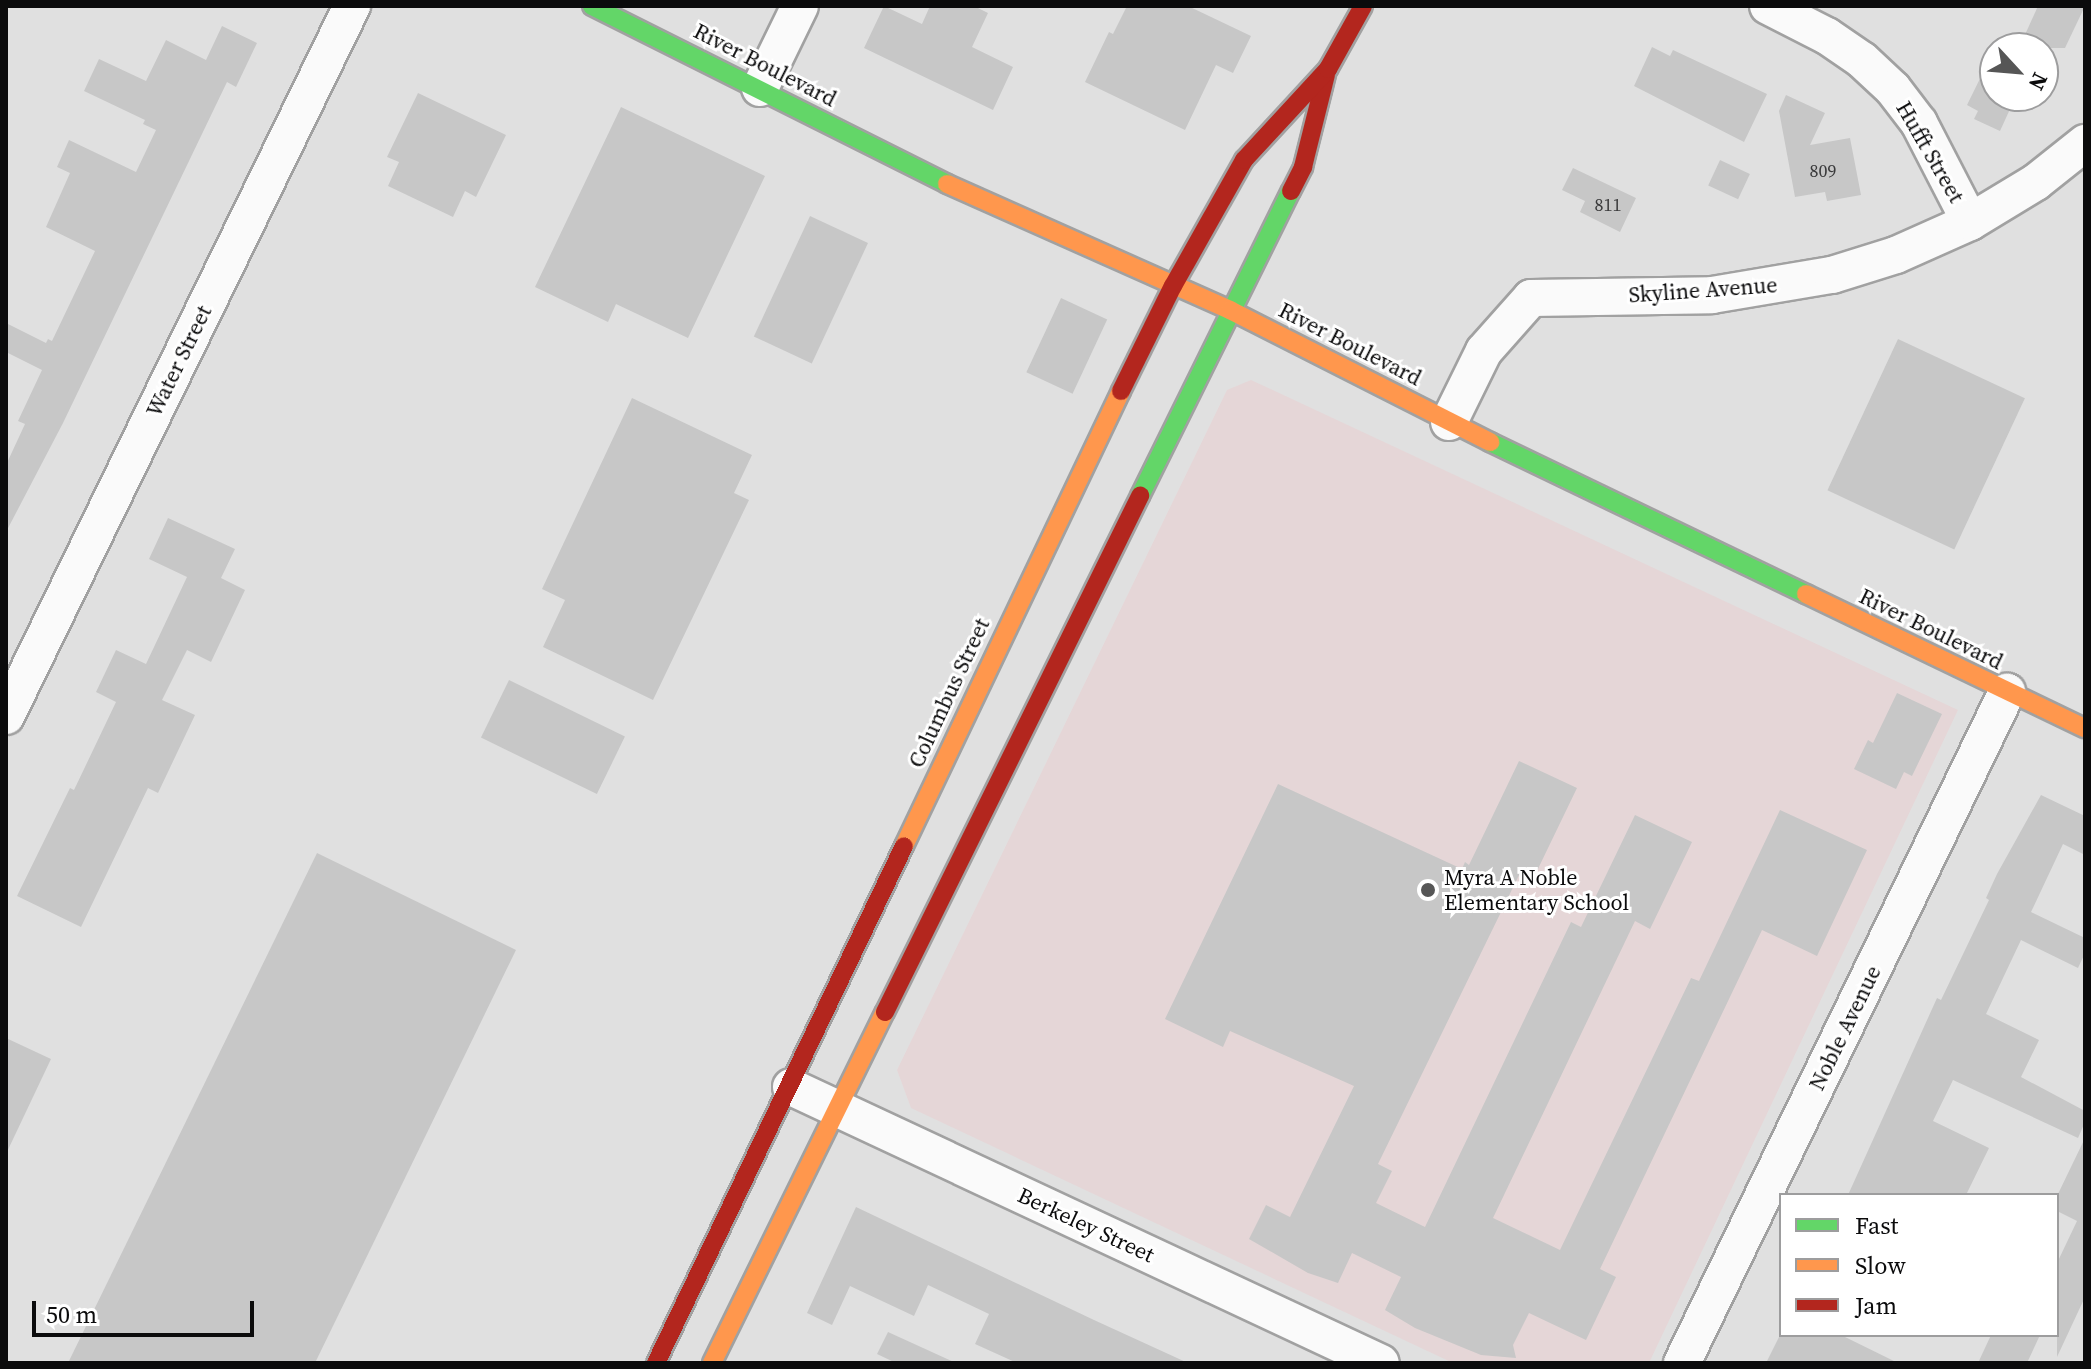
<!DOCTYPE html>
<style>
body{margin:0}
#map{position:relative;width:2091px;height:1369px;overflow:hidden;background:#e0e0e0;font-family:"Source Serif 4",serif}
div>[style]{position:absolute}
.education>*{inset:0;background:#e5d6d7}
.building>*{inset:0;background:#c7c7c7;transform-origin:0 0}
.roads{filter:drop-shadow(2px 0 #a1a1a1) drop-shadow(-2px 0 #a1a1a1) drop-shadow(0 2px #a1a1a1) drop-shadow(0 -2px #a1a1a1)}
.street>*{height:36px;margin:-18px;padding:0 18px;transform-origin:18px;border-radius:18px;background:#fafafa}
.fast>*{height:18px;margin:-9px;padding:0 9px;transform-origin:9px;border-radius:9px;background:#63d668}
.slow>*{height:18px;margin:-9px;padding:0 9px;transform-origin:9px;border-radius:9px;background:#ff974d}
.jam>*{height:18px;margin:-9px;padding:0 9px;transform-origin:9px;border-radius:9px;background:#b3261e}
.dots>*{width:22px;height:22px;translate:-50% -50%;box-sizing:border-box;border:4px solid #fff;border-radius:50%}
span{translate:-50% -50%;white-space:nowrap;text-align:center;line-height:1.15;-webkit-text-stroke:6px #fff;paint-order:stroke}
.number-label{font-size:18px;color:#3a3a3b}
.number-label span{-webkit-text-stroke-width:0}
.street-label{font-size:22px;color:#0b0b0c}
.poi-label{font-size:22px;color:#0b0b0c}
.left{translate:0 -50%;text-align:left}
.frame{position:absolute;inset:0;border:8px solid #0b0b0c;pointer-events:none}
.legend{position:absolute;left:1779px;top:1193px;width:280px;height:144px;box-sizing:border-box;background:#fff;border:2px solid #9d9d9e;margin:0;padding:10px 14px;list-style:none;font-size:24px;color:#0b0b0c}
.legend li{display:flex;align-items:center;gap:16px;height:40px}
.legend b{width:40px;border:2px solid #9d9d9e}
.north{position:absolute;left:1979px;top:32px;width:80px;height:80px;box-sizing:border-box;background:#fff;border:2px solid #9d9d9e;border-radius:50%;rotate:116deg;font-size:22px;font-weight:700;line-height:32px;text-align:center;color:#0b0b0c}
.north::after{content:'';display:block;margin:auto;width:28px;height:36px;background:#565656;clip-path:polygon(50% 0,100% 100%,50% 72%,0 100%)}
.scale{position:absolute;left:32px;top:1301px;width:222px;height:36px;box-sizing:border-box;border:4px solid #0b0b0c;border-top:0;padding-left:10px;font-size:24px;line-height:28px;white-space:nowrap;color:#0b0b0c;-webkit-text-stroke:6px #fff;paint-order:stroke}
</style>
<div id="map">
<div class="education">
<i style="clip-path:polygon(1251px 380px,1958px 710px,1649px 1363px,1453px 1363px,911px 1108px,897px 1070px,1227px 390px)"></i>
</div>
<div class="building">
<i style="clip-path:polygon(884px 6px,922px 24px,930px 6px,974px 6px,988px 13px,972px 47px,1013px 67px,993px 110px,864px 48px)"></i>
<i style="clip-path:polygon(1127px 6px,1188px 6px,1251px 36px,1233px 73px,1216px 65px,1185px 130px,1085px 82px,1109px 32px,1113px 34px)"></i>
<i style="clip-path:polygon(2038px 6px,2085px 6px,2065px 48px,2019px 48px)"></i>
<i style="clip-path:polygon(222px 26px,257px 43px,236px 87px,227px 82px,63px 423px,6px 532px,6px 465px,25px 424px,18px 421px,42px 370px,6px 352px,6px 323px,46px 343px,48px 339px,52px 341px,95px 251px,46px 227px,70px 173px,57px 167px,69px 140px,136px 172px,156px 130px,143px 124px,145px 120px,84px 91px,99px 59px,146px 81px,166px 40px,206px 60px)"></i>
<i style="clip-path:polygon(1652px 47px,1670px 56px,1673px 50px,1767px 94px,1744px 142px,1634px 86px)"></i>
<i style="clip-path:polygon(1995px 48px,1995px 96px,2016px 96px,2000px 131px,1974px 119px,1978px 111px,1967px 105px)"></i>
<i style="clip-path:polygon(418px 93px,506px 135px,476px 197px,465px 191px,453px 217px,388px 186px,399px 162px,387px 157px)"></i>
<i style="clip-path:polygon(1786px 95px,1825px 113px,1810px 145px,1850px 138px,1861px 195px,1827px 201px,1825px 192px,1795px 197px,1779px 111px)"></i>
<i style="clip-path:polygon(621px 107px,765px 176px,688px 338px,616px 304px,608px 322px,535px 287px)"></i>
<i style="left:1720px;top:160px;width:33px;height:28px;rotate:25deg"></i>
<i style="clip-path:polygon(1573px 168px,1636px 198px,1620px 232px,1580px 212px,1585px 201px,1562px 190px)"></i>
<i style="left:810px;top:216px;width:64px;height:133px;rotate:25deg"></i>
<i style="left:1061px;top:298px;width:51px;height:82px;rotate:25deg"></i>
<i style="left:1898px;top:339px;width:140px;height:167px;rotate:25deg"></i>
<i style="clip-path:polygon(632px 398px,752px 455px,734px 493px,749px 500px,653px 700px,543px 647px,565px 600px,542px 589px)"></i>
<i style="clip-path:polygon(168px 518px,235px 549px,221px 578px,245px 590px,211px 662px,187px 650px,162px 700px,195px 715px,158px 793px,148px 788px,81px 927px,17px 896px,70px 788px,74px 790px,116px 702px,96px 692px,116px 650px,146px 664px,187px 577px,149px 559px)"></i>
<i style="left:509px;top:680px;width:129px;height:64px;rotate:26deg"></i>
<i style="clip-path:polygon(1897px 693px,1942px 714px,1912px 776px,1904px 772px,1896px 789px,1854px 769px,1868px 740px,1873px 743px)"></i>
<i style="clip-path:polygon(1519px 761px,1577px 788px,1535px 875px,1522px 869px,1378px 1164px,1392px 1171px,1376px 1203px,1425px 1227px,1571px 922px,1581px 927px,1635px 815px,1692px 842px,1650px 929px,1635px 921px,1493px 1218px,1560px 1250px,1691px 978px,1699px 981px,1780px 810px,1867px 850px,1817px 956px,1762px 930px,1600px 1269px,1616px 1277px,1586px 1340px,1529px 1313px,1513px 1345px,1516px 1358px,1481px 1355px,1415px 1328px,1385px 1310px,1401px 1277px,1352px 1253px,1338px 1283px,1308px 1273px,1249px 1239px,1266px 1205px,1290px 1217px,1354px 1086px,1230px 1031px,1223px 1047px,1165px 1019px,1278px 784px,1462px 869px,1465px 862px,1469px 865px)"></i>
<i style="clip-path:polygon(2041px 795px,2085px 816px,2085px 855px,2063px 844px,2031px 912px,2085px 938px,2085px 953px,2078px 968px,2021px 940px,1986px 1014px,2039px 1040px,2021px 1077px,2085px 1111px,2085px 1122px,2078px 1138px,1953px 1080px,1933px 1121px,1989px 1148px,1966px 1195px,1848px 1195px,1937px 998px,1941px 1000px,1989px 900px,1986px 898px,1997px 874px)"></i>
<i style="clip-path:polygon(317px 853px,516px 950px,315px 1363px,68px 1363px)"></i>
<i style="clip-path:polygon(6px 1038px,51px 1059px,6px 1154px)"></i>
<i style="clip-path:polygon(2085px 1138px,2085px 1297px,2057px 1357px,2057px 1263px,2077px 1221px,2057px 1211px,2057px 1196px)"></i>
<i style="clip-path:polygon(856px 1207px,1094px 1320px,1188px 1363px,1017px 1363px,975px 1344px,989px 1314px,928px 1285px,914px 1316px,850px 1286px,832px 1325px,807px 1313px)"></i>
<i style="clip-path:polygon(888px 1332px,956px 1363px,896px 1363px,877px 1354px)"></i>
<i style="clip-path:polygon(1780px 1335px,1841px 1335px,1898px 1363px,1766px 1363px)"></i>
<i style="clip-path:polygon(1991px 1335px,2040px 1335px,2027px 1363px,1978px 1363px)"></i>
</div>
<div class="roads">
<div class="street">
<i style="left:1768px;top:6px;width:66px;rotate:27deg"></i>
<i style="left:1827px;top:36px;width:42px;rotate:34.4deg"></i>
<i style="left:1862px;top:60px;width:42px;rotate:43.1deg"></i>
<i style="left:1893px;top:89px;width:43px;rotate:52.6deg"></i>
<i style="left:1919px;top:123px;width:111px;rotate:62.7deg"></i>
<i style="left:760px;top:88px;width:91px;rotate:-64deg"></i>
<i style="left:1449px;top:422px;width:79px;rotate:-63.8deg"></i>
<i style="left:1484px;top:351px;width:71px;rotate:-48.4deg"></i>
<i style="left:1531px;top:298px;width:181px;rotate:-0.9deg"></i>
<i style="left:1712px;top:295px;width:122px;rotate:-9.5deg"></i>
<i style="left:1832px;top:275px;width:67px;rotate:-17.4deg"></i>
<i style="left:1896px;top:255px;width:81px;rotate:-24deg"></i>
<i style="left:1970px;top:222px;width:77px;rotate:-31.2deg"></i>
<i style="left:2036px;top:182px;width:63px;rotate:-38.5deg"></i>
<i style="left:6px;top:716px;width:790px;rotate:-64.02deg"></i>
<i style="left:791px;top:1087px;width:651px;rotate:25.07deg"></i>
<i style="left:1682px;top:1363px;width:746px;rotate:-64.16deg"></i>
</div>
<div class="fast">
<i style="left:592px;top:6px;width:397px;rotate:26.6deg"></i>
<i style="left:1490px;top:442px;width:351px;rotate:25.7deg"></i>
<i style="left:1140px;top:496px;width:340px;rotate:-63.7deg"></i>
</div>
<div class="slow">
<i style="left:947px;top:184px;width:310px;rotate:24deg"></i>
<i style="left:1230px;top:310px;width:292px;rotate:26.9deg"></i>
<i style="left:1806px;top:594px;width:310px;rotate:25.7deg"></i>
<i style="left:904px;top:846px;width:504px;rotate:-64.5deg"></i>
<i style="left:712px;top:1363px;width:391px;rotate:-63.8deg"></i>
</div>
<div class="jam">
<i style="left:1291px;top:191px;width:27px;rotate:-63deg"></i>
<i style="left:1303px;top:167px;width:95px;rotate:-76deg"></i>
<i style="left:1121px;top:391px;width:117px;rotate:-63.7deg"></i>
<i style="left:1173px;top:286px;width:145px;rotate:-60.6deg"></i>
<i style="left:1244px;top:160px;width:124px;rotate:-47.3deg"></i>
<i style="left:1328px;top:69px;width:72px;rotate:-60.9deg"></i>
<i style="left:885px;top:1012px;width:576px;rotate:-63.7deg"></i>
<i style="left:656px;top:1363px;width:573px;rotate:-64.37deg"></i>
</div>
</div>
<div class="dots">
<i style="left:1428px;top:890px;background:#565656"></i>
</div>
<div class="number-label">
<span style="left:1823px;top:171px">809</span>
<span style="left:1608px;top:205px">811</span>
</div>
<div class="street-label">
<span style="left:765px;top:65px;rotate:27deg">River Boulevard</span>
<span style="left:1930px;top:152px;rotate:60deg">Hufft Street</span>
<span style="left:1703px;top:290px;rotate:-4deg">Skyline Avenue</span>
<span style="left:1350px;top:344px;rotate:27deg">River Boulevard</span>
<span style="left:179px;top:361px;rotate:-64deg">Water Street</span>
<span style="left:1931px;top:629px;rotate:26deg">River Boulevard</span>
<span style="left:949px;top:693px;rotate:-65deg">Columbus Street</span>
<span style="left:1845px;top:1028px;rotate:-64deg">Noble Avenue</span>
<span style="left:1086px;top:1225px;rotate:25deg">Berkeley Street</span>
</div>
<div class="poi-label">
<span class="left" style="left:1444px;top:890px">Myra A Noble<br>Elementary School</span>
</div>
<div class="frame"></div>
<ul class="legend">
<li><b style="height:10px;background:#63d668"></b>Fast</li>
<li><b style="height:10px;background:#ff974d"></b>Slow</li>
<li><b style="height:10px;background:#b3261e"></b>Jam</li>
</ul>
<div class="north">N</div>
<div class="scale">50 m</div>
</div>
